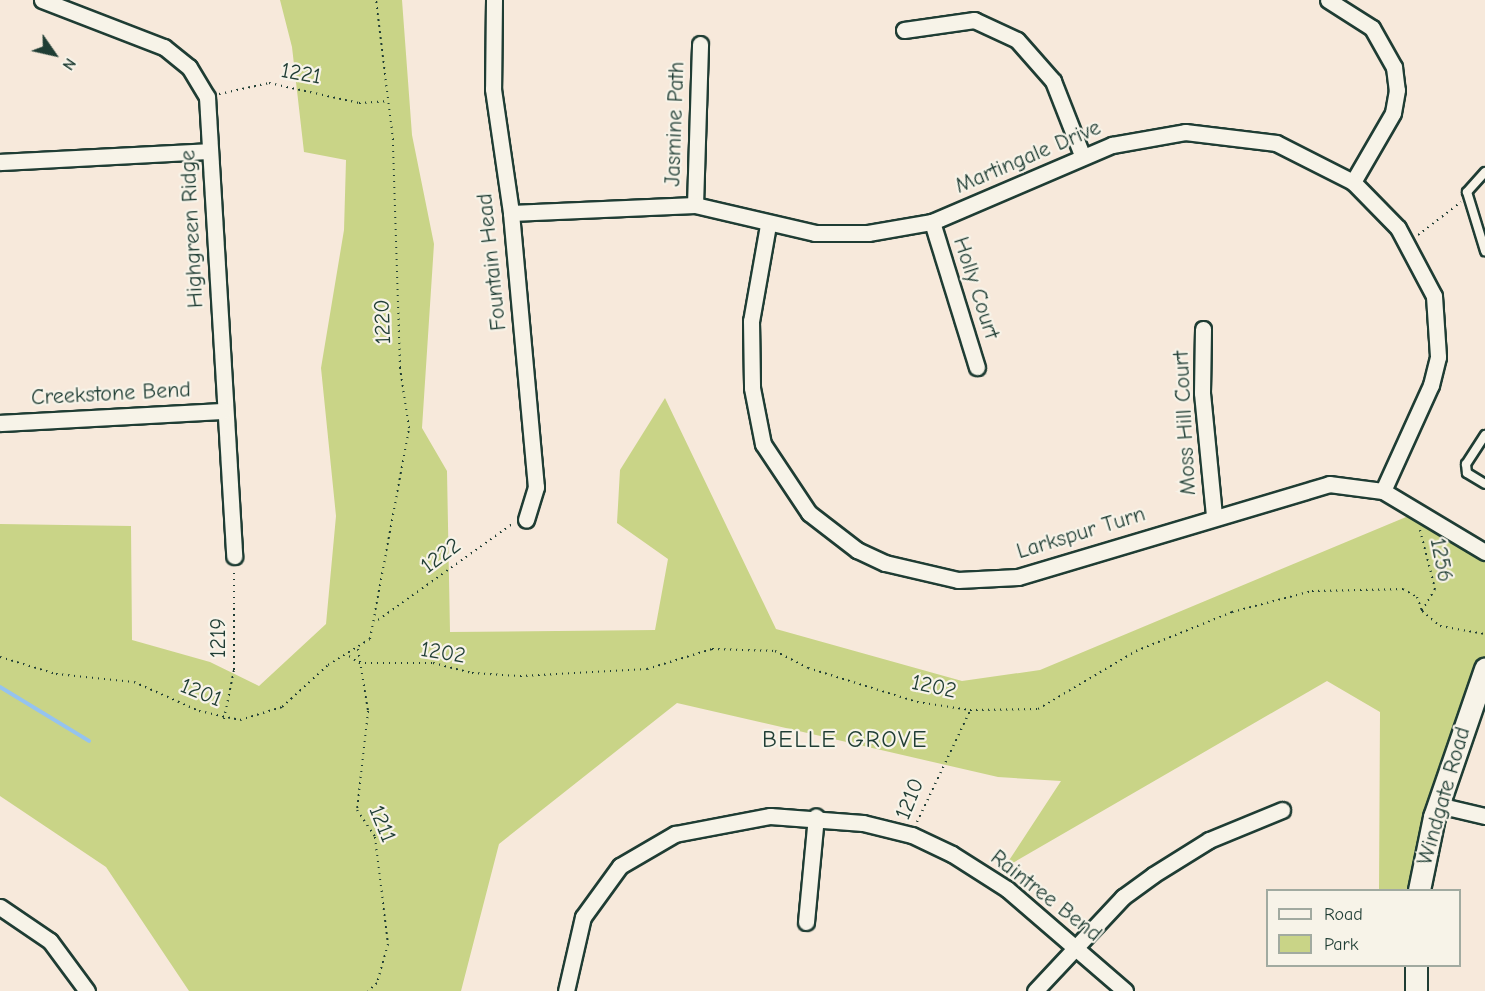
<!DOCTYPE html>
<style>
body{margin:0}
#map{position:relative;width:1485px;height:991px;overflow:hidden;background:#f7e9db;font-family:"Comic Neue",sans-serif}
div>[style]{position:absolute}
.green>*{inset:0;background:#c9d487}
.stream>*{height:4px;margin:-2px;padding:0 2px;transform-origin:2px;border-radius:2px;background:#95c3ef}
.path>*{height:2px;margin-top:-1px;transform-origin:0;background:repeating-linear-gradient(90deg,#1f3d34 0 1.5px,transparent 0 6px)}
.roads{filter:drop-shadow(2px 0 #1f3d34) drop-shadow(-2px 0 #1f3d34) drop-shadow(0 2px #1f3d34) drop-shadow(0 -2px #1f3d34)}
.lane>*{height:8px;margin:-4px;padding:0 4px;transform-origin:4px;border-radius:4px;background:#f7f3e8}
.street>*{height:15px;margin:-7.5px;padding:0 7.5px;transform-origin:7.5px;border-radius:7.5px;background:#f7f3e8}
.secondary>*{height:21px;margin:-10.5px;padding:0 10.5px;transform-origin:10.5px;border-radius:10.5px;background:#f7f3e8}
span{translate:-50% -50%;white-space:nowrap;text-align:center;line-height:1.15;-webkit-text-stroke:4.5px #f7f3e8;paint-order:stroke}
.street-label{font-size:22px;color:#1f3d34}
.neighbourhood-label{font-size:24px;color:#1f3d34;letter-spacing:1.5px}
.legend{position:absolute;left:1266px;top:889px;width:195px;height:78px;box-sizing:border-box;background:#f7f3e8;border:2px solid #a1aaa0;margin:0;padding:8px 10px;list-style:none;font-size:18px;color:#1f3d34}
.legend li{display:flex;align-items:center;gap:12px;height:30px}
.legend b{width:30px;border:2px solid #a1aaa0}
.north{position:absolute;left:24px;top:24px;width:60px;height:60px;-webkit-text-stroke:4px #f7f3e8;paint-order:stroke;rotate:124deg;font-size:16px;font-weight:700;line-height:24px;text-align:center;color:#1f3d34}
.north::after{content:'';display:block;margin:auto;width:21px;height:27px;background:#1f3d34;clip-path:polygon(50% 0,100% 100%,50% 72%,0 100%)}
</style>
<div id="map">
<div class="green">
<i style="clip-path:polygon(280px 0,402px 0,412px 135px,434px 244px,422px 428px,447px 471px,450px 632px,655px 630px,668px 559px,617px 523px,620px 470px,665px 398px,776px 629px,962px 681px,1040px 670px,1418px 512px,1485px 552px,1485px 693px,1438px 805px,1425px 890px,1379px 890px,1380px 712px,1327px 681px,1004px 868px,1061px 781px,998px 777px,677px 703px,499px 844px,461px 991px,189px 991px,106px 867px,0 796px,0 524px,131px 526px,132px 640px,210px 662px,259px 686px,326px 624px,336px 516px,321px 368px,344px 230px,346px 160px,304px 152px,292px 47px)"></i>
</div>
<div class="stream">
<i style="left:0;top:687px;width:104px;rotate:31.2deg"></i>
</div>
<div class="path">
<i style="left:219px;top:94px;width:51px;rotate:-12.4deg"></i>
<i style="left:269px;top:83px;width:92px;rotate:12.5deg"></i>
<i style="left:359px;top:103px;width:30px;rotate:-4deg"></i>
<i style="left:1418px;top:235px;width:54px;rotate:-37.5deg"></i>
<i style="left:1420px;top:530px;width:61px;rotate:75.7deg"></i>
<i style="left:1435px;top:589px;width:26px;rotate:121deg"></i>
<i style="left:378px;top:620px;width:165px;rotate:-35.6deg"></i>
<i style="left:358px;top:649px;width:63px;rotate:80.8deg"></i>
<i style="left:368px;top:711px;width:100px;rotate:96.3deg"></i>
<i style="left:357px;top:810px;width:32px;rotate:56deg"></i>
<i style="left:375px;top:837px;width:108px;rotate:83.1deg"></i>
<i style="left:388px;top:944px;width:41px;rotate:105.8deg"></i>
<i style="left:377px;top:983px;width:12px;rotate:138deg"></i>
<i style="left:349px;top:656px;width:12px;rotate:35deg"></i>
<i style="left:359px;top:663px;width:74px"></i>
<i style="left:433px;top:663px;width:40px;rotate:14.4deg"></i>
<i style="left:472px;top:673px;width:48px;rotate:3.6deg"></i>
<i style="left:520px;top:676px;width:127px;rotate:-3.2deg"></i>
<i style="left:647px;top:669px;width:68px;rotate:-17.1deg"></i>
<i style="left:712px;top:649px;width:63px;rotate:1.8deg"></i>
<i style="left:775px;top:651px;width:37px;rotate:27deg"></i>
<i style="left:808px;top:668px;width:114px;rotate:17.3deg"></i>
<i style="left:917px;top:702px;width:54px;rotate:8.6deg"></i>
<i style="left:970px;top:710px;width:68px;rotate:-0.8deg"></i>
<i style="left:1038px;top:709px;width:114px;rotate:-30.6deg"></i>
<i style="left:1136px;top:651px;width:104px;rotate:-22.1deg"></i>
<i style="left:1232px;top:612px;width:83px;rotate:-14.7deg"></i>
<i style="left:1312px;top:591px;width:91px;rotate:-1.3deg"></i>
<i style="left:1403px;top:589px;width:16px;rotate:30deg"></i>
<i style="left:1417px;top:597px;width:15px;rotate:70deg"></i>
<i style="left:1422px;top:611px;width:23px;rotate:40deg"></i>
<i style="left:1440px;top:626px;width:46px;rotate:10.1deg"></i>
<i style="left:0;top:657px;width:59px;rotate:16.9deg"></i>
<i style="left:56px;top:674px;width:78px;rotate:5.9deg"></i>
<i style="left:134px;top:682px;width:71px;rotate:24deg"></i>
<i style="left:199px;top:711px;width:42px;rotate:12.4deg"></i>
<i style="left:240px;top:720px;width:44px;rotate:-17.2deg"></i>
<i style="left:282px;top:707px;width:62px;rotate:-42.4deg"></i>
<i style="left:328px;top:665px;width:49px;rotate:-31.8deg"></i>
<i style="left:370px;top:639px;width:215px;rotate:-79.5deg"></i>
<i style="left:409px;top:428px;width:61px;rotate:-98.5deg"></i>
<i style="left:400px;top:368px;width:228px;rotate:-91.8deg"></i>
<i style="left:393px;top:140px;width:141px;rotate:-96.9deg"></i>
<i style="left:224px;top:719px;width:50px;rotate:-78.5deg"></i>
<i style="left:234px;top:670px;width:102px;rotate:-90deg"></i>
<i style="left:917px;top:822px;width:123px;rotate:-64.5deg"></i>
</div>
<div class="roads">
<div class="lane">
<i style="left:1485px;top:172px;width:27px;rotate:132deg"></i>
<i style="left:1467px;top:192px;width:62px;rotate:73deg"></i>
<i style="left:1485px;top:435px;width:35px;rotate:123deg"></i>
<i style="left:1466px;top:464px;width:9px;rotate:84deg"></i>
<i style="left:1467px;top:473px;width:21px;rotate:31deg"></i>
</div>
<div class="street">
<i style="left:42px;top:0;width:131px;rotate:21.1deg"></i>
<i style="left:164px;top:47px;width:32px;rotate:39deg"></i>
<i style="left:189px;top:67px;width:35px;rotate:59deg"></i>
<i style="left:207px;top:97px;width:460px;rotate:86.6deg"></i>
<i style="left:494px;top:0;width:89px;rotate:90.6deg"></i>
<i style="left:493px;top:89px;width:125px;rotate:81.7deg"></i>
<i style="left:511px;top:213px;width:275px;rotate:84.8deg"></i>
<i style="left:536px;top:487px;width:34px;rotate:107deg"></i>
<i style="left:1328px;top:0;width:52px;rotate:32.5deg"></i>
<i style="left:1372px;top:28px;width:45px;rotate:60.6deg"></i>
<i style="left:1394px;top:67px;width:23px;rotate:83deg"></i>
<i style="left:1397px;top:90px;width:23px;rotate:100deg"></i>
<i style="left:1393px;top:113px;width:80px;rotate:120.1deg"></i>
<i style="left:904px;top:30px;width:71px;rotate:-8.1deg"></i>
<i style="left:974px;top:20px;width:47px;rotate:24.9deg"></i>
<i style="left:1017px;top:40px;width:55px;rotate:48.7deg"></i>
<i style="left:1053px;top:81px;width:79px;rotate:68.6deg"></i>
<i style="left:0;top:162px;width:210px;rotate:-3deg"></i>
<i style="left:695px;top:205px;width:161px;rotate:-88.2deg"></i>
<i style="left:511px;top:213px;width:184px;rotate:-2.5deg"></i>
<i style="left:695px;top:205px;width:123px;rotate:13.1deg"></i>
<i style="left:815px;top:233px;width:53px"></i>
<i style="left:868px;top:233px;width:65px;rotate:-9.8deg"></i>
<i style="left:932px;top:222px;width:196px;rotate:-23.2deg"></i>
<i style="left:1112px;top:145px;width:74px;rotate:-10.1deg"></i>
<i style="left:1185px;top:132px;width:92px;rotate:6.9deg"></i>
<i style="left:1276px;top:143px;width:86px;rotate:26.9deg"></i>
<i style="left:1353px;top:182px;width:64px;rotate:45.6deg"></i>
<i style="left:1398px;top:228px;width:77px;rotate:62.1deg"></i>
<i style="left:1434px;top:296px;width:61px;rotate:86.2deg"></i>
<i style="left:1438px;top:357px;width:29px;rotate:104deg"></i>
<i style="left:1431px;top:385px;width:116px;rotate:114.4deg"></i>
<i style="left:932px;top:222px;width:152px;rotate:72.8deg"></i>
<i style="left:768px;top:225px;width:97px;rotate:100deg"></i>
<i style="left:751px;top:321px;width:67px;rotate:89.1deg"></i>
<i style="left:752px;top:388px;width:57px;rotate:78.9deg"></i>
<i style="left:763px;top:444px;width:83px;rotate:56.3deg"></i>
<i style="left:809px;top:513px;width:61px;rotate:37.6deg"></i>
<i style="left:857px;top:550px;width:31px;rotate:25deg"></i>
<i style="left:885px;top:563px;width:75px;rotate:13.1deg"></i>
<i style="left:958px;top:580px;width:60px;rotate:-2.9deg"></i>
<i style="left:1018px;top:577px;width:325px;rotate:-16.6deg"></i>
<i style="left:1329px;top:484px;width:54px;rotate:7.4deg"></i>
<i style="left:1383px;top:491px;width:119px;rotate:30.9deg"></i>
<i style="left:1203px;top:329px;width:64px;rotate:90.9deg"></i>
<i style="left:1202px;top:393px;width:123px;rotate:84.4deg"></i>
<i style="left:0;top:423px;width:224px;rotate:-3.1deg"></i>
<i style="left:1438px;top:805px;width:48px;rotate:13.2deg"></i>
<i style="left:0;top:907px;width:60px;rotate:34.2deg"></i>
<i style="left:50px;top:941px;width:62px;rotate:53.5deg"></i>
<i style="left:806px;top:922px;width:106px;rotate:-84.6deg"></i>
<i style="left:566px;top:991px;width:76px;rotate:-77.1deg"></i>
<i style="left:583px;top:917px;width:63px;rotate:-54deg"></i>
<i style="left:620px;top:866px;width:64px;rotate:-30.2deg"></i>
<i style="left:675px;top:834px;width:97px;rotate:-10.7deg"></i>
<i style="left:770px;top:816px;width:93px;rotate:4.3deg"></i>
<i style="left:863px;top:823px;width:50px;rotate:13.8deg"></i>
<i style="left:912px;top:835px;width:44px;rotate:25.4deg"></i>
<i style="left:952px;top:854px;width:65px;rotate:32.5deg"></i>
<i style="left:1007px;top:889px;width:156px;rotate:40.8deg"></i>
<i style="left:1035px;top:991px;width:129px;rotate:-46.9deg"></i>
<i style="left:1123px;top:897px;width:37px;rotate:-36deg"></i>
<i style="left:1153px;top:875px;width:66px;rotate:-32deg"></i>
<i style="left:1209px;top:840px;width:79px;rotate:-22.3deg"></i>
</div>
<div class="secondary">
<i style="left:1419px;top:890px;width:75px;rotate:-78.4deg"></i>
<i style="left:1434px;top:817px;width:157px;rotate:-71deg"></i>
<i style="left:1416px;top:991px;width:25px;rotate:-90deg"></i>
</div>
</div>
<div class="street-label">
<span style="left:301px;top:74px;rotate:10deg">1221</span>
<span style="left:675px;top:124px;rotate:-88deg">Jasmine Path</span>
<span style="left:1028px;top:157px;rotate:-23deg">Martingale Drive</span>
<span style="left:192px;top:229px;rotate:-93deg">Highgreen Ridge</span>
<span style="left:492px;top:262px;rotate:-96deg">Fountain Head</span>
<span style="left:976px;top:288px;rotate:72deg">Holly Court</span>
<span style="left:383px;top:322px;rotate:-92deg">1220</span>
<span style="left:111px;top:394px;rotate:-3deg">Creekstone Bend</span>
<span style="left:1185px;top:423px;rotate:-93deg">Moss Hill Court</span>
<span style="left:1081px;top:533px;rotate:-17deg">Larkspur Turn</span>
<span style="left:441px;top:556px;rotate:-37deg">1222</span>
<span style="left:1441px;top:560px;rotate:79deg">1256</span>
<span style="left:219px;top:638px;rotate:-90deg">1219</span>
<span style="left:443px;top:653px;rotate:9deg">1202</span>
<span style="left:934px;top:687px;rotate:12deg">1202</span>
<span style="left:201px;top:693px;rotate:22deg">1201</span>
<span style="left:1444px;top:796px;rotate:-74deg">Windgate Road</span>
<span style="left:910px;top:799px;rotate:-68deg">1210</span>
<span style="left:382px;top:824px;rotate:68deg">1211</span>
<span style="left:1046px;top:896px;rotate:38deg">Raintree Bend</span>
</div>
<div class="neighbourhood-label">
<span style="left:845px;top:740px">BELLE GROVE</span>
</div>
<ul class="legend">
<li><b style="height:8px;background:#f7f3e8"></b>Road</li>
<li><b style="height:16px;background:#c9d487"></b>Park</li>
</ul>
<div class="north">N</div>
</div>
